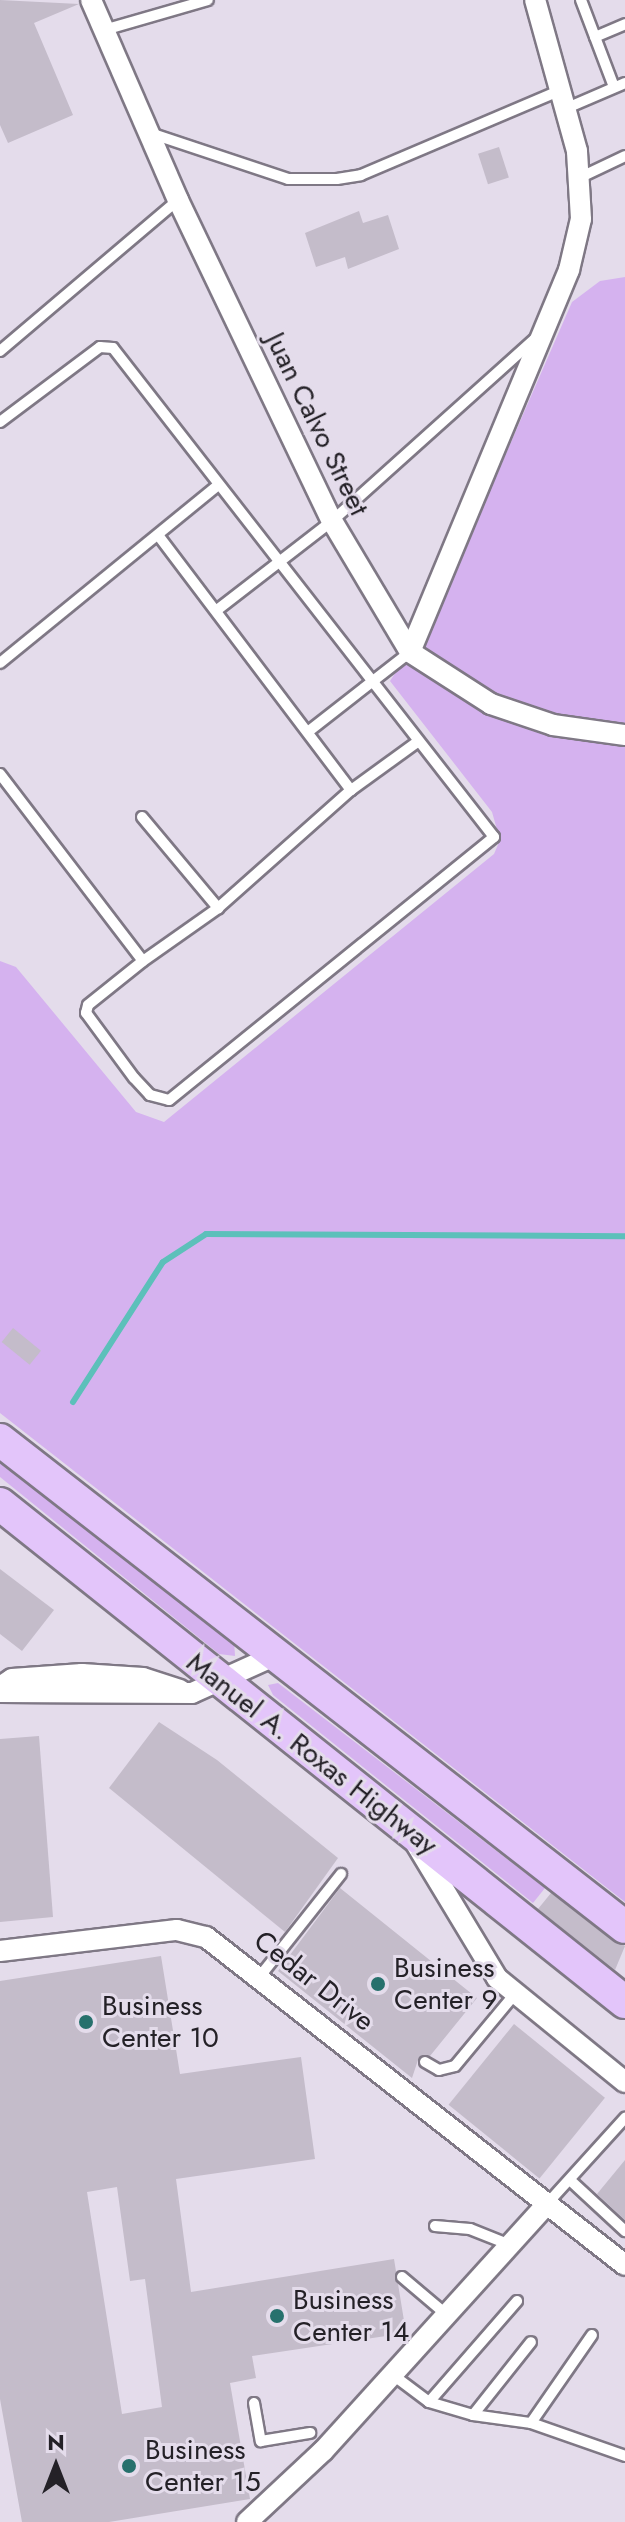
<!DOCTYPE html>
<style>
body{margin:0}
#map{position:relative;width:625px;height:2522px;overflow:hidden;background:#e4dceb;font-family:Jost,sans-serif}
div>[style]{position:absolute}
.green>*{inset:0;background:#d5b2ef}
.stream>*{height:6px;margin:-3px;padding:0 3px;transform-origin:3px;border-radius:3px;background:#5cc0ba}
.building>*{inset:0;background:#c4bcca;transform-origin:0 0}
.roads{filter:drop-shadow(2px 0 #7f7885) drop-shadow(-2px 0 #7f7885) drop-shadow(0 2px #7f7885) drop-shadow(0 -2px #7f7885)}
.service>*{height:10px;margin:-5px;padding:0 5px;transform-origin:5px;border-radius:5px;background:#fff}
.minor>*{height:20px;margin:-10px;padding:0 10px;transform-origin:10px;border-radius:10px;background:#fff}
.primary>*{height:32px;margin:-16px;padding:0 16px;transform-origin:16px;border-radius:16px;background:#e3c5fa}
.dots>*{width:22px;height:22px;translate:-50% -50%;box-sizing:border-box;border:4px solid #e4dceb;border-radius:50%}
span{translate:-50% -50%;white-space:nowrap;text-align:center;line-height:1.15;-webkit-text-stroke:6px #e4dceb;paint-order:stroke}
.street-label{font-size:28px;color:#242127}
.poi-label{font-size:28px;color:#242127}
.left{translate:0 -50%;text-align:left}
.north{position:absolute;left:16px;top:2426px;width:80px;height:80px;-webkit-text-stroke:6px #e4dceb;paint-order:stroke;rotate:0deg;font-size:22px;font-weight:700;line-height:32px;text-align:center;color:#242127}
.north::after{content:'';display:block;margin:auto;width:28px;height:36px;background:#242127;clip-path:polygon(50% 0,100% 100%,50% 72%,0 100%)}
</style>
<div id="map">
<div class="green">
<i style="clip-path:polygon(625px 277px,625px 1902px,0 1413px,0 961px,16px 967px,136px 1112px,164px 1122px,494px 854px,500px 840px,492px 812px,390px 681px,441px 603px,572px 302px,600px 281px)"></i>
<i style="clip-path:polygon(0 1459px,234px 1641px,235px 1656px,219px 1654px,0 1477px)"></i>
<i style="clip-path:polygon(278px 1683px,545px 1888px,533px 1903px,273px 1695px,268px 1685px)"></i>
</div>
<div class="stream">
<i style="left:73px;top:1402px;width:166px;rotate:-57.3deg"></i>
<i style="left:163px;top:1262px;width:51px;rotate:-33.1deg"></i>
<i style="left:206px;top:1234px;width:419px;rotate:0.3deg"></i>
</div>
<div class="building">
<i style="clip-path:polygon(0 0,79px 4px,34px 23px,73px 115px,8px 143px,0 125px)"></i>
<i style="left:499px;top:147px;width:32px;height:22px;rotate:72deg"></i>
<i style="clip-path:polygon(359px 211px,363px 223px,388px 215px,399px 249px,348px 269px,345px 257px,316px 267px,305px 233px)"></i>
<i style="left:13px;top:1328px;width:36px;height:18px;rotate:39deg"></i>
<i style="clip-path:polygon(0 1569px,54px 1610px,22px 1651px,0 1634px)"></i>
<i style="clip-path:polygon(159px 1722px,217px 1760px,338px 1858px,285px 1932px,109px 1788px)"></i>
<i style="clip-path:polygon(39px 1736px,53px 1917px,0 1922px,0 1739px)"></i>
<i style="clip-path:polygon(340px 1888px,477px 1998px,430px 2056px,419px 2057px,412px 2078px,278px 1971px)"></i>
<i style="clip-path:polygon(551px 1893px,625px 1946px,615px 1970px,538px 1909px)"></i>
<i style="clip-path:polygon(evenodd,161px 1956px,180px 2074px,301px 2057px,315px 2159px,176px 2179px,191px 2292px,394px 2259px,406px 2333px,252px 2356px,256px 2378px,230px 2383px,250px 2499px,109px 2522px,22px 2522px,0 2399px,0 1981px,161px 1956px,117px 2187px,130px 2281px,145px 2279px,162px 2407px,122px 2414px,87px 2192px,117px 2187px)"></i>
<i style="left:514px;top:2024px;width:117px;height:104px;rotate:39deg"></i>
<i style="clip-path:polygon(625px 2160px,625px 2220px,597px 2194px)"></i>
</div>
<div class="roads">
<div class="service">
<i style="left:581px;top:0;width:93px;rotate:69.2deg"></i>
<i style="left:104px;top:30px;width:108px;rotate:-16.1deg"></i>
<i style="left:595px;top:37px;width:33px;rotate:-23deg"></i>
<i style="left:567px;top:108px;width:63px;rotate:-23.3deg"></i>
<i style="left:150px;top:133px;width:145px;rotate:18.4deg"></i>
<i style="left:288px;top:179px;width:49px"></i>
<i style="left:337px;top:179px;width:24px;rotate:-9deg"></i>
<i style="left:361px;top:175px;width:217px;rotate:-23deg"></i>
<i style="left:581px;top:177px;width:49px;rotate:-25.5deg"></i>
<i style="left:0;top:351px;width:233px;rotate:-40.3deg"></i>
<i style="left:0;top:422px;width:125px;rotate:-36.9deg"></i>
<i style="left:100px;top:347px;width:13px;rotate:4deg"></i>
<i style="left:113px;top:348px;width:620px;rotate:52.08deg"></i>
<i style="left:494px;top:837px;width:418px;rotate:141deg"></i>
<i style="left:169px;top:1100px;width:20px;rotate:-165deg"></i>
<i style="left:150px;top:1095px;width:23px;rotate:-133deg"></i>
<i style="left:134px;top:1078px;width:81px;rotate:-126.4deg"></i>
<i style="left:86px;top:1013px;width:8px;rotate:-76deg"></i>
<i style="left:88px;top:1005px;width:70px;rotate:-38.7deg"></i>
<i style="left:158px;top:535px;width:320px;rotate:52.9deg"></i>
<i style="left:217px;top:610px;width:145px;rotate:-37.7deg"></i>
<i style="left:332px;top:521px;width:275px;rotate:-41.9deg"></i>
<i style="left:0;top:663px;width:280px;rotate:-39.2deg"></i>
<i style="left:309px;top:731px;width:128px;rotate:-38deg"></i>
<i style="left:0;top:774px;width:235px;rotate:52.6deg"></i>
<i style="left:143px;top:961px;width:92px;rotate:-35.2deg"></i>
<i style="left:218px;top:908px;width:178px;rotate:-41.6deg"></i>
<i style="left:351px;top:790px;width:80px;rotate:-35.9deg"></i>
<i style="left:142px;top:817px;width:119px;rotate:50.1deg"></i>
<i style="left:261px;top:1975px;width:129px;rotate:-51.6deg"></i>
<i style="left:425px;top:2062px;width:16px;rotate:30deg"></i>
<i style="left:439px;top:2070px;width:16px;rotate:-14deg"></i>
<i style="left:455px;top:2066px;width:92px;rotate:-50.3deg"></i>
<i style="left:571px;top:2181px;width:74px;rotate:42.8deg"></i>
<i style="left:546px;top:2205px;width:118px;rotate:-47.8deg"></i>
<i style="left:435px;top:2226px;width:35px;rotate:5deg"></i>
<i style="left:470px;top:2229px;width:43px;rotate:21.8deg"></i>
<i style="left:402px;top:2277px;width:59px;rotate:40.2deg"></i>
<i style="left:393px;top:2375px;width:45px;rotate:36.9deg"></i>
<i style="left:429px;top:2402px;width:134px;rotate:-48.9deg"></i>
<i style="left:429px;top:2402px;width:46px;rotate:16.5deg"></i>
<i style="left:473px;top:2415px;width:93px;rotate:-51.5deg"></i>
<i style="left:254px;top:2403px;width:39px;rotate:80deg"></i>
<i style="left:261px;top:2441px;width:50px;rotate:-9.3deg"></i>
<i style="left:473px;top:2415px;width:59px;rotate:7.9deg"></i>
<i style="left:531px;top:2423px;width:107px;rotate:-55.3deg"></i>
<i style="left:531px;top:2423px;width:100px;rotate:19.3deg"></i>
</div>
<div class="minor">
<i style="left:91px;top:0;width:218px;rotate:66.5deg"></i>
<i style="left:178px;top:200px;width:356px;rotate:64.4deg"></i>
<i style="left:332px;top:521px;width:152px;rotate:59.2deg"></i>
<i style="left:410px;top:652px;width:96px;rotate:32.7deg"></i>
<i style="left:491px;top:704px;width:65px;rotate:18.7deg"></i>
<i style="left:553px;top:725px;width:73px;rotate:7.9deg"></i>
<i style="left:410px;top:652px;width:414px;rotate:-67.4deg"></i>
<i style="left:569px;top:270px;width:52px;rotate:-76.8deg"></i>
<i style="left:581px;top:219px;width:68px;rotate:-93.4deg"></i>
<i style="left:577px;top:151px;width:157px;rotate:-105.5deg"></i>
<i style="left:0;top:1687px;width:14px;rotate:-34deg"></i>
<i style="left:12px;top:1679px;width:70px;rotate:-4.1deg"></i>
<i style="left:82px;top:1674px;width:61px;rotate:3.8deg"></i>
<i style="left:143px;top:1678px;width:39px;rotate:18deg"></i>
<i style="left:0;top:1692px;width:192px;rotate:0.3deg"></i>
<i style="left:192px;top:1693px;width:92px;rotate:-24.3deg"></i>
<i style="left:415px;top:1842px;width:159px;rotate:58.9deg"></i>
<i style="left:497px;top:1978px;width:165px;rotate:39.1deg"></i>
<i style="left:0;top:1951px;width:178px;rotate:-6.8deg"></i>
<i style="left:177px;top:1930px;width:30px;rotate:14deg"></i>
<i style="left:206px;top:1937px;width:532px;rotate:38.05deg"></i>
<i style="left:247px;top:2522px;width:104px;rotate:-43.1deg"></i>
<i style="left:323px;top:2451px;width:332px;rotate:-47.8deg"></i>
</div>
<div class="primary">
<i style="left:0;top:1440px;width:792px;rotate:37.93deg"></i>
<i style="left:0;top:1504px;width:799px;rotate:38.55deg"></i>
</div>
</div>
<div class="dots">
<i style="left:378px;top:1984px;background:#27716d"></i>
<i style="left:86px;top:2022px;background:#27716d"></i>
<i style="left:277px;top:2316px;background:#27716d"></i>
<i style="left:129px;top:2466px;background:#27716d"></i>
</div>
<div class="street-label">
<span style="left:317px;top:424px;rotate:64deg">Juan Calvo Street</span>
<span style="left:312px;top:1754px;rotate:38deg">Manuel A. Roxas Highway</span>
<span style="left:314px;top:1981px;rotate:38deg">Cedar Drive</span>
</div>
<div class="poi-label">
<span class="left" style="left:394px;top:1984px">Business<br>Center 9</span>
<span class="left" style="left:102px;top:2022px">Business<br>Center 10</span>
<span class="left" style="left:293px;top:2316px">Business<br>Center 14</span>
<span class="left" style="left:145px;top:2466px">Business<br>Center 15</span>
</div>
<div class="north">N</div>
</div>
